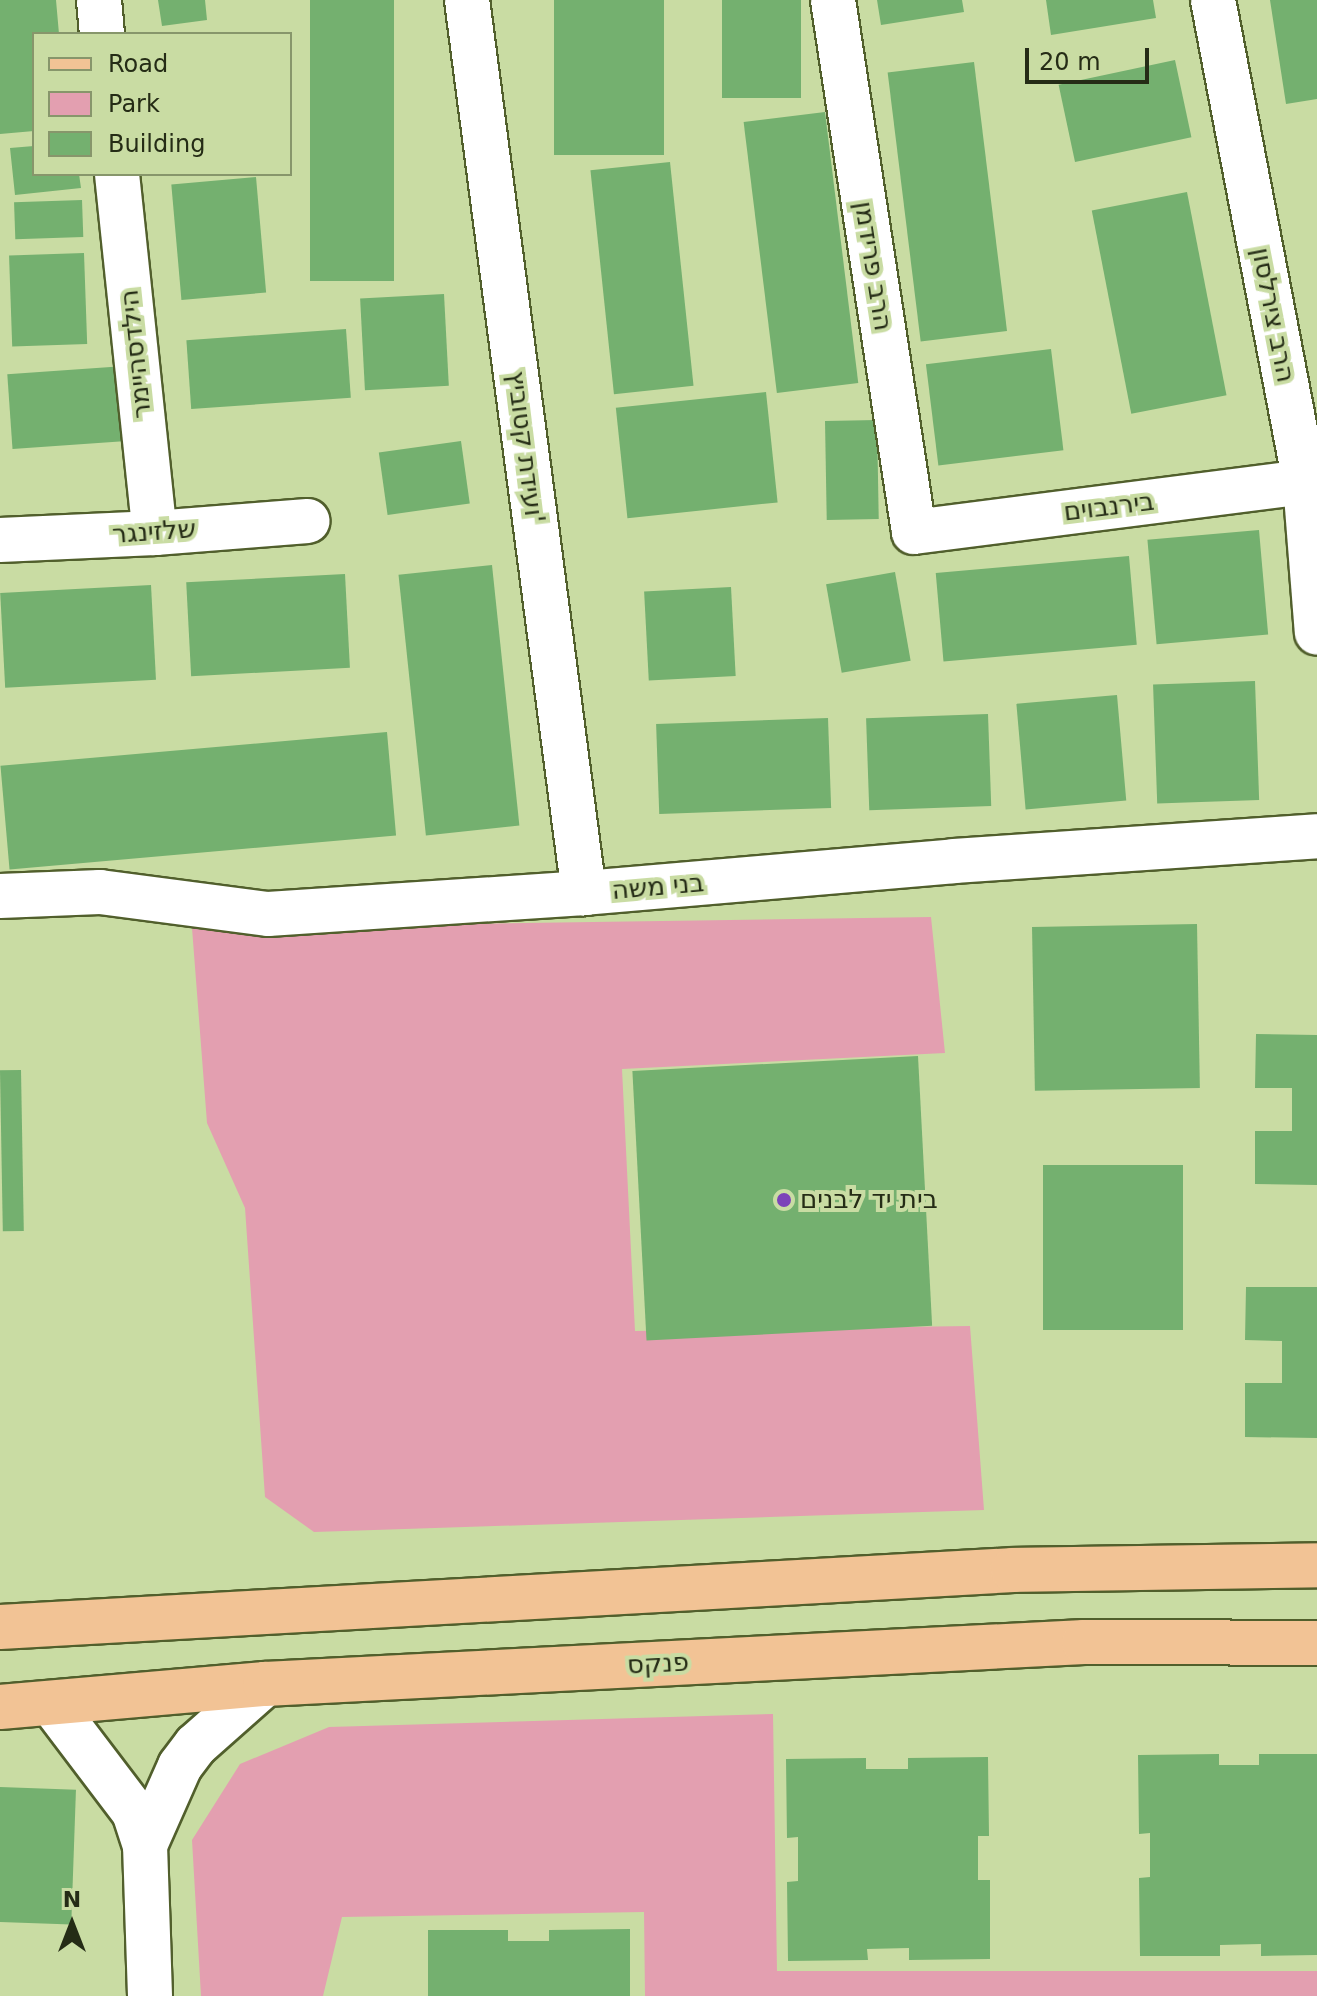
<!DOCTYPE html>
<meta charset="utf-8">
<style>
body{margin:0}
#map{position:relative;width:1317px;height:1996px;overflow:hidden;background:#c9dca3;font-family:"DejaVu Sans",Heebo,sans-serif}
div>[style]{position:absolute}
.green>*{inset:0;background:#e39fb0}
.building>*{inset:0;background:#74b06f;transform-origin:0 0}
.roads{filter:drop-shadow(2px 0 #515f2c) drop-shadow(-2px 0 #515f2c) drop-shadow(0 2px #515f2c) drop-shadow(0 -2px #515f2c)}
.minor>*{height:44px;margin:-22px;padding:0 22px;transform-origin:22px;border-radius:22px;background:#fff}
.major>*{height:44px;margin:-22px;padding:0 22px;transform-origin:22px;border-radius:22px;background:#f2c395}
.dots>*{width:22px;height:22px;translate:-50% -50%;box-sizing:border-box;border:4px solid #c9dca3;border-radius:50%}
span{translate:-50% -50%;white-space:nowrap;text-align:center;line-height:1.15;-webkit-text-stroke:8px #c9dca3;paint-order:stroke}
.street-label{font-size:26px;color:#252c16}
.poi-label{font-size:26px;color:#252c16}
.left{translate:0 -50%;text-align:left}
.legend{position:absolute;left:32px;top:32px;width:260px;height:144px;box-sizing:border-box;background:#c9dca3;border:2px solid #87966b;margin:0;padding:10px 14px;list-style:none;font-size:24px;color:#252c16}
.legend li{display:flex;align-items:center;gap:16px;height:40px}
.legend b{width:40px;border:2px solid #87966b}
.north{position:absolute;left:32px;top:1884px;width:80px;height:80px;-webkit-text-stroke:6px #c9dca3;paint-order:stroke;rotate:0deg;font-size:22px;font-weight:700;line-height:32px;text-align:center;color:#252c16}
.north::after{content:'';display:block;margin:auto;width:28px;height:36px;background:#252c16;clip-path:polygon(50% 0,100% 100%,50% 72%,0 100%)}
.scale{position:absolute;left:1025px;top:48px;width:124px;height:36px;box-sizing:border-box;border:4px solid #252c16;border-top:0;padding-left:10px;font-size:24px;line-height:28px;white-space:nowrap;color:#252c16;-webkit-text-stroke:6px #c9dca3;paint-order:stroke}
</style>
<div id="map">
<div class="green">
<i style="clip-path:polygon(931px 917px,945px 1053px,622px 1069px,635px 1331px,970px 1326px,984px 1510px,314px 1532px,265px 1497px,245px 1208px,207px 1123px,192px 928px)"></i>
<i style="clip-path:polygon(773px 1714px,777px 1971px,1317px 1971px,1317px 1996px,645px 1996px,644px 1912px,342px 1917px,323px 1996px,201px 1996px,192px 1840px,240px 1764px,329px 1727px)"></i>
</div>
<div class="building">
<i style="clip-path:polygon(0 0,56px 0,59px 34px,34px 34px,34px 131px,0 134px)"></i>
<i style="clip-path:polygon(158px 0,205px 0,207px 20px,162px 26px)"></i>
<i style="left:310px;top:0;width:84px;height:281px"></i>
<i style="left:554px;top:0;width:110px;height:155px"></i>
<i style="left:722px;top:0;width:79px;height:98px"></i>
<i style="clip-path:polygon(877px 0,962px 0,964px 12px,881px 25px)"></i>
<i style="clip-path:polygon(1046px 0,1153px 0,1156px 18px,1051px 35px)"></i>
<i style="clip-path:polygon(1270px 0,1317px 0,1317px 99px,1286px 104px)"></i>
<i style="left:1175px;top:60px;width:79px;height:119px;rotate:78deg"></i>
<i style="left:974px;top:62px;width:271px;height:87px;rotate:83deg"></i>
<i style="left:825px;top:112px;width:273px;height:82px;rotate:83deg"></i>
<i style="clip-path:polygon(34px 146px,34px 174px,79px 174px,81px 188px,15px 195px,10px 148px)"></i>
<i style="left:670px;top:162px;width:225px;height:80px;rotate:84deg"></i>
<i style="left:256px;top:177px;width:116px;height:85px;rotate:85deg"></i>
<i style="left:1187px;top:192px;width:207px;height:97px;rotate:79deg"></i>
<i style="left:82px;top:200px;width:37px;height:68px;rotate:88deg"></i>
<i style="left:84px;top:253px;width:91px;height:75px;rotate:88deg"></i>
<i style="left:444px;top:294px;width:92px;height:84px;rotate:87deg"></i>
<i style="left:346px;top:329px;width:69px;height:160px;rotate:86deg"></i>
<i style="left:1051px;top:349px;width:102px;height:126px;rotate:83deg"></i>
<i style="left:125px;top:366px;width:75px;height:118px;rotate:86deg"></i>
<i style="left:766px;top:392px;width:111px;height:151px;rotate:84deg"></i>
<i style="left:877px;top:420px;width:99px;height:52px;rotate:89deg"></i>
<i style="left:461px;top:441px;width:63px;height:83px;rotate:82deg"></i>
<i style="left:1259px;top:530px;width:105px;height:112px;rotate:85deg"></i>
<i style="left:1129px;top:556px;width:89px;height:194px;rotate:85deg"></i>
<i style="left:492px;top:565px;width:262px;height:94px;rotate:84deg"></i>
<i style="left:895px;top:572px;width:90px;height:70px;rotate:80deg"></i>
<i style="left:345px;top:574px;width:94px;height:159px;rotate:87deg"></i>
<i style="left:151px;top:585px;width:95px;height:151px;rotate:87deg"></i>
<i style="left:731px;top:587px;width:89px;height:87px;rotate:87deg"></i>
<i style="left:1255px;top:681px;width:119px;height:102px;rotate:88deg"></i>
<i style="left:1117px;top:695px;width:106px;height:101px;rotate:85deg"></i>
<i style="left:988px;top:714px;width:92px;height:122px;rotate:88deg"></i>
<i style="left:828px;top:718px;width:90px;height:172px;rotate:88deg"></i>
<i style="left:387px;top:732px;width:104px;height:388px;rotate:85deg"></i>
<i style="left:1197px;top:924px;width:164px;height:165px;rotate:89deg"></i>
<i style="clip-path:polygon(1256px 1034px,1317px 1035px,1317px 1185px,1255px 1184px,1255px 1131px,1292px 1131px,1292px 1088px,1255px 1088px)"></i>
<i style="left:918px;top:1056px;width:270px;height:286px;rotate:87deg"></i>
<i style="left:21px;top:1070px;width:161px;height:21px;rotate:89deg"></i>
<i style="left:1043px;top:1165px;width:140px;height:165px"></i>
<i style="clip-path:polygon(1246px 1287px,1317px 1287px,1317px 1438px,1245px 1437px,1245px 1383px,1282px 1383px,1282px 1341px,1245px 1340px)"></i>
<i style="clip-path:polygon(1219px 1754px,1219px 1765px,1259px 1765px,1259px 1754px,1317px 1754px,1317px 1955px,1261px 1956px,1261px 1944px,1220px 1945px,1220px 1956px,1140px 1956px,1139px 1878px,1150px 1877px,1150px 1833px,1139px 1834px,1138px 1755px)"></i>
<i style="clip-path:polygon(988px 1757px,989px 1836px,978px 1836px,978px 1880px,990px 1880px,990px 1959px,909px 1960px,909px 1948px,867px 1949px,868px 1960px,788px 1961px,787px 1882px,798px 1881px,798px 1837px,787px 1838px,786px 1759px,866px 1758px,866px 1769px,908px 1769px,908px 1758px)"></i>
<i style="left:0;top:1787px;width:76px;height:135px;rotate:2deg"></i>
<i style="clip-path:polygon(630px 1929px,630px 1996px,428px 1996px,428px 1930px,508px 1930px,508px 1941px,549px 1941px,549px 1930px)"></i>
</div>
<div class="roads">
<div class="minor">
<i style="left:99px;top:0;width:34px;rotate:85deg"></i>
<i style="left:467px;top:0;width:901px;rotate:82.54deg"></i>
<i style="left:833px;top:0;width:538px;rotate:81.34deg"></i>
<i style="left:914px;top:532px;width:394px;rotate:-7.3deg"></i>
<i style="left:1213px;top:0;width:491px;rotate:79.2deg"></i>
<i style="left:1305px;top:482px;width:151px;rotate:85.5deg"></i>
<i style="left:117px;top:174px;width:361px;rotate:84deg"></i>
<i style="left:0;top:540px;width:155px;rotate:-2.6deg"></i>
<i style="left:155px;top:533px;width:153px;rotate:-4.5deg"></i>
<i style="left:0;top:896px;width:100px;rotate:-2.3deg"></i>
<i style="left:100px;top:892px;width:169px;rotate:7.5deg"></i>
<i style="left:268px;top:914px;width:317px;rotate:-3.8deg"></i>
<i style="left:584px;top:893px;width:371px;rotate:-4.9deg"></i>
<i style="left:954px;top:861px;width:364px;rotate:-3.9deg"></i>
<i style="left:52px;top:1704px;width:136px;rotate:52.8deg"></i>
<i style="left:134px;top:1812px;width:35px;rotate:72deg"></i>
<i style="left:145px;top:1845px;width:151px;rotate:88.1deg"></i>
<i style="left:145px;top:1845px;width:86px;rotate:-66.1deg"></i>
<i style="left:180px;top:1766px;width:26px;rotate:-53deg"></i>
<i style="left:196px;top:1745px;width:92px;rotate:-41.5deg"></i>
</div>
<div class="major">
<i style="left:0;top:1627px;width:1015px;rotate:-3.22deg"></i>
<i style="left:1013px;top:1570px;width:304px;rotate:-0.9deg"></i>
<i style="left:0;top:1707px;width:266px;rotate:-5deg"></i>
<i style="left:265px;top:1684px;width:820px;rotate:-2.94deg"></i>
<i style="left:1084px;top:1642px;width:233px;rotate:0.2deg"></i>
</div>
</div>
<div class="dots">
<i style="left:784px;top:1200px;background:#7c43b9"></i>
</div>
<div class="street-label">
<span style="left:873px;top:266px;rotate:81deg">הרב פרידמן</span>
<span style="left:1273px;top:315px;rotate:79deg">הרב צירלסון</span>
<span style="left:136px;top:354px;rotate:-96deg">הילדסהיימר</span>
<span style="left:525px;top:447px;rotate:83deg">ועידת קטוביץ'</span>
<span style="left:1109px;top:507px;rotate:-7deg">בירנבוים</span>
<span style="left:154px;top:532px;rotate:-4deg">שלזינגר</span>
<span style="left:658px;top:887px;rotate:-5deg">בני משה</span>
<span style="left:658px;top:1664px;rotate:-3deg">פנקס</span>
</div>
<div class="poi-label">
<span class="left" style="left:800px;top:1200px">בית יד לבנים</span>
</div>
<ul class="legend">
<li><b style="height:10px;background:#f2c395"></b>Road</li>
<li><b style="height:22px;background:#e39fb0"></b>Park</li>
<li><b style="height:22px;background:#74b06f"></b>Building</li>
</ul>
<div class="north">N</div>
<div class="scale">20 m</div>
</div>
